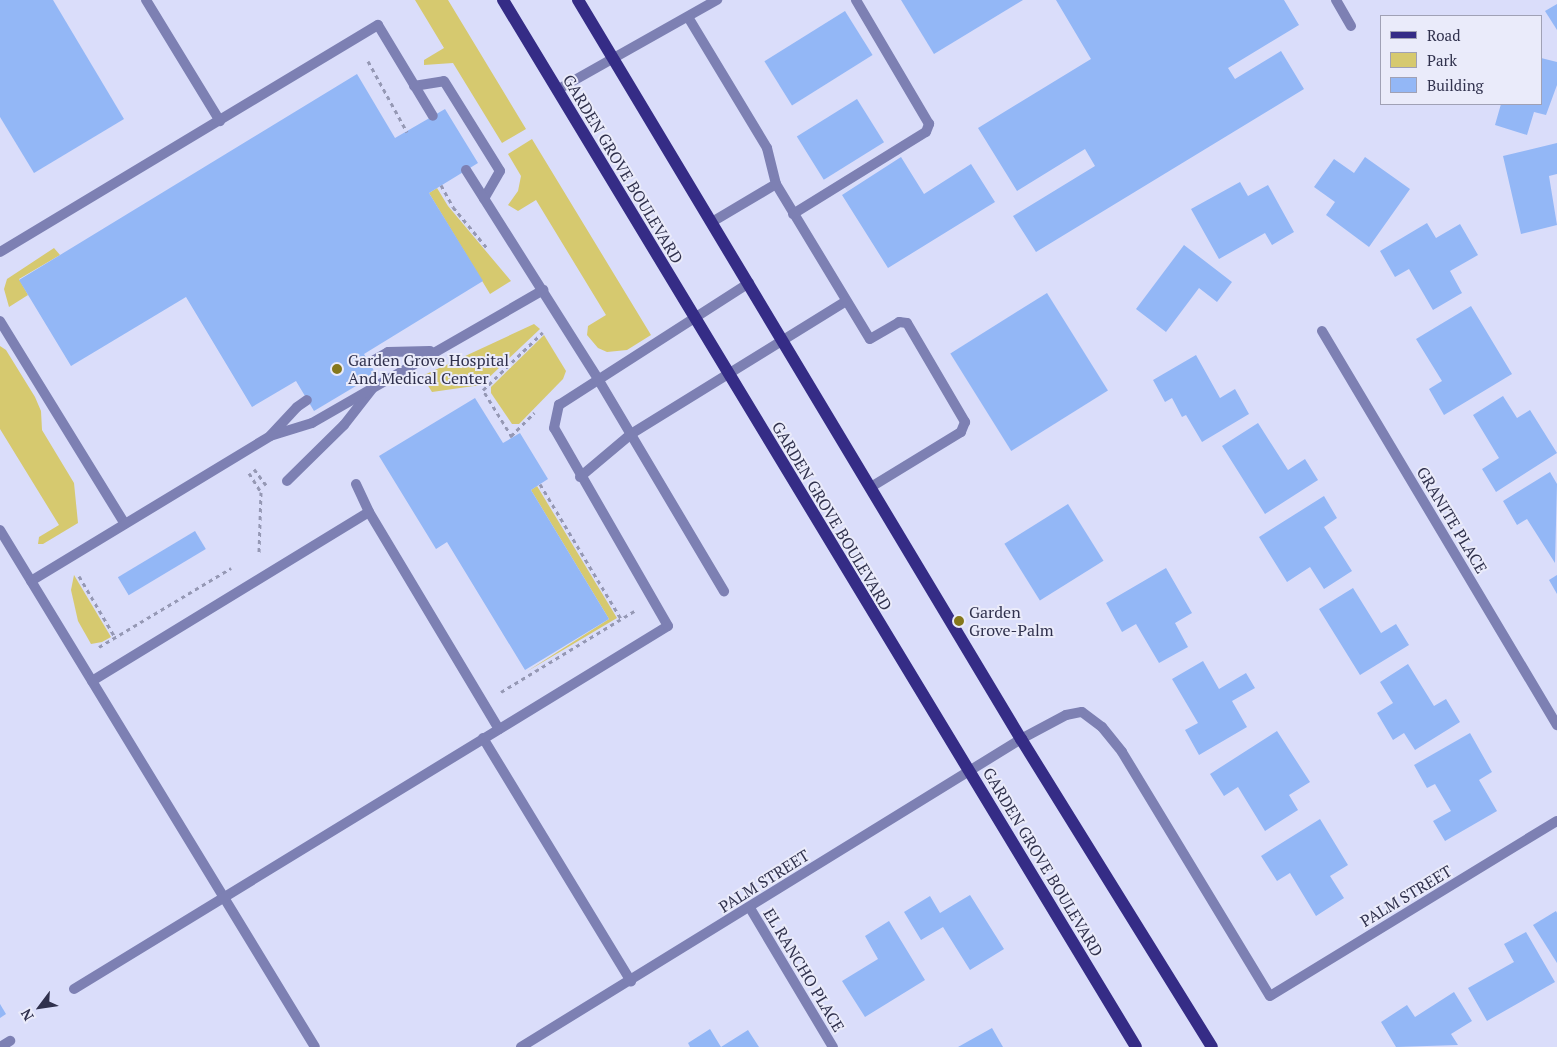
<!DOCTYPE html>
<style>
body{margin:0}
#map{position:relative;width:1557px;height:1047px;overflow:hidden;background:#daddfa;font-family:"PT Serif",serif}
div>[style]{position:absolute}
.green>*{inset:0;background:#d6c96f}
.building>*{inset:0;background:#93b7f6;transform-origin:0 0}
.path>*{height:3px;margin-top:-1.5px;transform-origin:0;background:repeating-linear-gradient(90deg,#9598b4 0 4px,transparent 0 8px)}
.service>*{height:10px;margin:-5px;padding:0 5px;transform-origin:5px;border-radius:5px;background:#7d80b3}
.minor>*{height:10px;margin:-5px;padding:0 5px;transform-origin:5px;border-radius:5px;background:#7d80b3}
.primary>*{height:12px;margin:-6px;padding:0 6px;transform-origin:6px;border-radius:6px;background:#352c86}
.dots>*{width:14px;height:14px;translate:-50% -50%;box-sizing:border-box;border:2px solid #eaebfa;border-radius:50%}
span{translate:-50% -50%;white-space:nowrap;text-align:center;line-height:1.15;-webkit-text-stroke:4px #eaebfa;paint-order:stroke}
.street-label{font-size:16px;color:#30314d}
.poi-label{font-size:16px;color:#30314d}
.left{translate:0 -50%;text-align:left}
.legend{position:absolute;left:1380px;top:15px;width:162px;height:90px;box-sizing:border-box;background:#eaebfa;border:1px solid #a0a1b5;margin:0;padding:6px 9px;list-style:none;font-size:15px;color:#30314d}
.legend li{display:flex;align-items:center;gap:10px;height:25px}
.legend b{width:25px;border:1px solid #a0a1b5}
.north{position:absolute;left:15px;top:982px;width:50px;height:50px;-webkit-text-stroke:4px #eaebfa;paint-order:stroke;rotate:239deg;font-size:14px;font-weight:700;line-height:20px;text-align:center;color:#30314d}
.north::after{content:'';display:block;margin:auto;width:18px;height:22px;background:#30314d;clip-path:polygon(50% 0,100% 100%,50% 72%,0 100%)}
</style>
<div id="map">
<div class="green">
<i style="clip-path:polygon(415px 0,448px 0,526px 129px,502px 143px,453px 63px,424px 65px,424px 60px,444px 48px)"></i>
<i style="clip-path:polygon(532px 139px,651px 335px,627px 350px,607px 352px,598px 348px,587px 335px,588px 326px,606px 315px,536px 200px,518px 211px,508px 205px,518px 191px,521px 176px,508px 154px)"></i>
<i style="clip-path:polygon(437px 188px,448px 206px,511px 281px,490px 294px,429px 193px)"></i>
<i style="clip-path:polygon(54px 248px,60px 255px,19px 279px,28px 295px,9px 307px,4px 289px,7px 279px)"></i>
<i style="clip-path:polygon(534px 324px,540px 329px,481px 385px,432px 392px,422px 376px)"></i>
<i style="clip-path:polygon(544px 335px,566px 371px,563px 379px,519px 424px,512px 424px,491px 393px,491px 387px)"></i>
<i style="clip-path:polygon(0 346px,6px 350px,35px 397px,41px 411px,42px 430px,74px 483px,78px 523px,43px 544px,38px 544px,39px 537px,59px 525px,0 429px)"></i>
<i style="clip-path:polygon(537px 486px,617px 618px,526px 672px,609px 619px,531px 490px)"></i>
<i style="clip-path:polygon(74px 575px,111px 637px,102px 642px,91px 644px,78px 621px,71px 590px)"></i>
</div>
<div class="building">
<i style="clip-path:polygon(0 0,53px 0,124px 119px,34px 173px,0 117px)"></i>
<i style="clip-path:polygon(901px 0,1023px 0,934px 54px)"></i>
<i style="clip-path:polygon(1056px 0,1284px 0,1299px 25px,1228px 68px,1235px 79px,1281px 51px,1304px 89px,1036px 252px,1013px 216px,1095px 166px,1085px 149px,1017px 191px,978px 128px,1091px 59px)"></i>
<i style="clip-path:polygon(1557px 4px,1557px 30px,1545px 11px)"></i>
<i style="left:845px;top:11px;width:52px;height:95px;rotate:58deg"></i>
<i style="clip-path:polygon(1541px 58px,1557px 62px,1557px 85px,1546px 115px,1534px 112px,1527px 135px,1495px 125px,1501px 104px,1541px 104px)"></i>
<i style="clip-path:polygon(357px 74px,395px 138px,445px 109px,478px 163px,429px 193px,483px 281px,364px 354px,376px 374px,314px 411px,296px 381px,252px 407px,186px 297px,71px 366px,19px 280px)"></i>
<i style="left:857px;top:99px;width:51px;height:71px;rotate:58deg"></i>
<i style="clip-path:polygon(1557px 143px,1557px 174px,1549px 176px,1557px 225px,1521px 234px,1503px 156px)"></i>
<i style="clip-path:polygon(901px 157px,924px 194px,971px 164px,995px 202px,888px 268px,842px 195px)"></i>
<i style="clip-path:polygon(1365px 157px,1410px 189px,1369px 247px,1326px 215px,1335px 202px,1314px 187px,1334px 159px,1354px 173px)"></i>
<i style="clip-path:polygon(1240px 182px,1248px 196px,1268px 185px,1294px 232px,1272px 245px,1265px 233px,1219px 259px,1191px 209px)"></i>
<i style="clip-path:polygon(1427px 223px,1436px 238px,1460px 224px,1478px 255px,1450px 271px,1462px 293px,1433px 310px,1409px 269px,1395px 277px,1380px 251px)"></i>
<i style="clip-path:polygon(1184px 245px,1232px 282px,1217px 302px,1199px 288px,1166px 332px,1136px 309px)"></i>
<i style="left:1047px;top:293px;width:115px;height:114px;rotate:58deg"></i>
<i style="clip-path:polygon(1471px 306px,1512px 374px,1444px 415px,1429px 389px,1442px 381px,1416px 339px)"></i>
<i style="clip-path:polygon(1196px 355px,1220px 398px,1235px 389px,1249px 414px,1202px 442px,1186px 415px,1182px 417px,1172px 398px,1165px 402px,1153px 380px)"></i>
<i style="clip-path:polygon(1503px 396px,1517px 418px,1530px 410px,1557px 453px,1496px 492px,1482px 469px,1499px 458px,1473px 415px)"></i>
<i style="clip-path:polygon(475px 398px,503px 443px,520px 433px,548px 479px,531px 490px,609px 619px,525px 670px,447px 542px,436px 549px,379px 456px)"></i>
<i style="clip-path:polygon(1258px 423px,1288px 470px,1305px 459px,1318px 480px,1265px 514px,1222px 446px)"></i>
<i style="clip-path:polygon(1550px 472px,1557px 484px,1555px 563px,1527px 519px,1517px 525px,1503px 501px)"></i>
<i style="clip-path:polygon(1324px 496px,1337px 518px,1324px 527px,1352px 571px,1324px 589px,1310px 567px,1287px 582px,1259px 537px)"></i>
<i style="left:1068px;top:504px;width:67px;height:75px;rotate:58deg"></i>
<i style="left:195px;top:531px;width:21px;height:90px;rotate:59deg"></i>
<i style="clip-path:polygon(1166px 568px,1192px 613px,1175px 623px,1188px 647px,1159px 663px,1136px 624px,1122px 632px,1106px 603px)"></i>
<i style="clip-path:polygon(1557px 575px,1557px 594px,1549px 580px)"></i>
<i style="clip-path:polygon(1353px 588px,1381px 633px,1396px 624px,1409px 645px,1360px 675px,1319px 609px)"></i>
<i style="clip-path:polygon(1203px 661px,1219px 689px,1246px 673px,1255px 688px,1232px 701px,1247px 727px,1199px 755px,1185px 730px,1198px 723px,1172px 679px)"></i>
<i style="clip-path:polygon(1408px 664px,1434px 706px,1446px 699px,1460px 722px,1415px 750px,1404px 733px,1393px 740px,1377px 713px,1393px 703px,1380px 682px)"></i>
<i style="clip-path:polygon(1277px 731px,1310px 782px,1289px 795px,1298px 810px,1265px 831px,1238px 787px,1224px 796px,1210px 774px)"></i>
<i style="clip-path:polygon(1470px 733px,1492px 772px,1479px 780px,1497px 811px,1445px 841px,1433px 821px,1451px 811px,1435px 784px,1427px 788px,1414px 765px)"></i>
<i style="clip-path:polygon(1320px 819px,1348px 865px,1330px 876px,1344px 898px,1316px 916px,1290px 873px,1277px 881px,1261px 856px)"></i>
<i style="clip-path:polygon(970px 895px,1004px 949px,970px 970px,943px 927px,921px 940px,904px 912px,930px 896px,940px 913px)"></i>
<i style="clip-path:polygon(1556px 911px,1557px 913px,1557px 963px,1533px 925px)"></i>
<i style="clip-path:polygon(889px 921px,925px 980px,865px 1017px,842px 981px,878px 959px,865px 936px)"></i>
<i style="clip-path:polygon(1526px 932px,1555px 982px,1487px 1021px,1468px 988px,1514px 962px,1504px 944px)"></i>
<i style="clip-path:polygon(1454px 992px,1472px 1021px,1451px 1034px,1458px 1045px,1396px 1047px,1381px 1022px,1407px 1005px,1415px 1017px)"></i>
<i style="clip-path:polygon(0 1004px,6px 1014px,0 1018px)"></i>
<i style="clip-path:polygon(992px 1028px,1003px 1047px,958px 1047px)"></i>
<i style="clip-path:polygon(710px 1029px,721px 1047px,748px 1030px,759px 1047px,690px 1047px,688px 1043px)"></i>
</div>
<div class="path">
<i style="left:368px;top:61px;width:81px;rotate:61.2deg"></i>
<i style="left:441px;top:185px;width:25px;rotate:61deg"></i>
<i style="left:453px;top:207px;width:53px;rotate:50.3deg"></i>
<i style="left:511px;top:436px;width:33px;rotate:-45deg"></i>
<i style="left:512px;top:437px;width:55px;rotate:-121.7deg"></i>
<i style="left:483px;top:390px;width:83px;rotate:-44deg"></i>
<i style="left:254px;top:469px;width:20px;rotate:53deg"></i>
<i style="left:249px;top:473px;width:22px;rotate:58deg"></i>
<i style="left:261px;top:492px;width:61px;rotate:91.9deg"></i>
<i style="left:540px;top:484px;width:157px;rotate:59deg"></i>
<i style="left:79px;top:576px;width:71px;rotate:59.5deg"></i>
<i style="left:99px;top:647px;width:154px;rotate:-30.9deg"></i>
<i style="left:501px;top:692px;width:156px;rotate:-31.3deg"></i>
</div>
<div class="service">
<i style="left:146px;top:0;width:142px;rotate:58.6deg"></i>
<i style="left:1336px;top:0;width:30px;rotate:60deg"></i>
<i style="left:688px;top:17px;width:153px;rotate:58.9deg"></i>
<i style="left:767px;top:148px;width:37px;rotate:76deg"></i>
<i style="left:776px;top:184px;width:74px;rotate:149.3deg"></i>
<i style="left:414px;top:86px;width:30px;rotate:-9deg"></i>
<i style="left:444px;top:81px;width:106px;rotate:58.1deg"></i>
<i style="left:500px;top:171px;width:32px;rotate:120deg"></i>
<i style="left:466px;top:170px;width:247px;rotate:57.7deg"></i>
<i style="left:598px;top:379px;width:247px;rotate:59.3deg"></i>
<i style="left:776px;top:184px;width:181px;rotate:58.8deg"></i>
<i style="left:870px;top:339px;width:34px;rotate:-30deg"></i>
<i style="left:899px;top:322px;width:8px;rotate:7deg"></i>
<i style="left:907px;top:323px;width:115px;rotate:59.6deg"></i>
<i style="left:965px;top:422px;width:11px;rotate:112deg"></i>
<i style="left:961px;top:432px;width:105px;rotate:148.6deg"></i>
<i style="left:793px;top:214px;width:156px;rotate:-31.7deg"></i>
<i style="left:926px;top:132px;width:9px;rotate:-69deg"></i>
<i style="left:929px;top:124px;width:144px;rotate:-120.5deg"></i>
<i style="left:0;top:252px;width:441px;rotate:-31deg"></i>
<i style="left:378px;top:25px;width:106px;rotate:58.9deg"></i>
<i style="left:0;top:321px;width:238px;rotate:58.4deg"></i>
<i style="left:369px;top:363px;width:22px;rotate:-30deg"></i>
<i style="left:388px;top:352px;width:42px;rotate:-1.4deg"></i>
<i style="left:271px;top:435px;width:38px;rotate:-47deg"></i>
<i style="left:297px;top:407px;width:12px;rotate:-35deg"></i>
<i style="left:580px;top:477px;width:67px;rotate:-40.1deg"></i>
<i style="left:631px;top:434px;width:253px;rotate:-31.7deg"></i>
<i style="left:287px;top:481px;width:80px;rotate:-44.5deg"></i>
<i style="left:344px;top:425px;width:46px;rotate:-52.1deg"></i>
<i style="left:356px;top:484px;width:31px;rotate:65deg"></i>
<i style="left:0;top:530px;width:605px;rotate:58.65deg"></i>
<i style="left:31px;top:581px;width:280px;rotate:-31.2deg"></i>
<i style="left:270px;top:436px;width:44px;rotate:-17.2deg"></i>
<i style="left:312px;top:423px;width:267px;rotate:-29.9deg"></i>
<i style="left:92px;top:681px;width:324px;rotate:-31.4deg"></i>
<i style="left:369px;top:512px;width:253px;rotate:59.1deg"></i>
<i style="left:483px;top:738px;width:285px;rotate:58.7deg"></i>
<i style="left:74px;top:989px;width:696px;rotate:-31.43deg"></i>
<i style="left:668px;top:626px;width:228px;rotate:-119.9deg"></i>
<i style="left:554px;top:428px;width:24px;rotate:-78deg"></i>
<i style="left:559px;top:405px;width:226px;rotate:-32.7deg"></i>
<i style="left:0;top:1047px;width:12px;rotate:-31deg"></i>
</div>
<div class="minor">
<i style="left:557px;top:90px;width:184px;rotate:-29.4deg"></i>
<i style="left:1322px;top:331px;width:459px;rotate:59.2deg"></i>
<i style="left:750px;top:908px;width:162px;rotate:59.2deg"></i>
<i style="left:521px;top:1047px;width:587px;rotate:-31.63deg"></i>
<i style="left:1021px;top:739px;width:51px;rotate:-28.1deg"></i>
<i style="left:1066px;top:715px;width:16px;rotate:-11deg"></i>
<i style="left:1082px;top:712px;width:25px;rotate:37deg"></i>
<i style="left:1102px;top:727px;width:32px;rotate:51deg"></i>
<i style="left:1122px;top:752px;width:285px;rotate:58.8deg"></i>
<i style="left:1270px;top:996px;width:336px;rotate:-31.4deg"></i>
</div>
<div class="primary">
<i style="left:503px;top:0;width:1223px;rotate:58.84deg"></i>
<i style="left:578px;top:0;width:862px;rotate:59.06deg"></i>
<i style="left:1021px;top:739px;width:362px;rotate:58.2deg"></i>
</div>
<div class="dots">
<i style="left:337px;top:369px;background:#85781c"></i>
<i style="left:959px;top:621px;background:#85781c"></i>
</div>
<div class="street-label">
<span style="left:623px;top:169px;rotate:59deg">GARDEN GROVE BOULEVARD</span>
<span style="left:832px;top:516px;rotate:59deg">GARDEN GROVE BOULEVARD</span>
<span style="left:1452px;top:520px;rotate:59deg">GRANITE PLACE</span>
<span style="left:1043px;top:862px;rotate:59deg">GARDEN GROVE BOULEVARD</span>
<span style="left:764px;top:881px;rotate:-32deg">PALM STREET</span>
<span style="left:1406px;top:896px;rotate:-31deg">PALM STREET</span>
<span style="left:804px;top:970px;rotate:59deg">EL RANCHO PLACE</span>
</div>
<div class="poi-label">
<span class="left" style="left:348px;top:369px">Garden Grove Hospital<br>And Medical Center</span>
<span class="left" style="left:969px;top:621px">Garden<br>Grove-Palm</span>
</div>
<ul class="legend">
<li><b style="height:6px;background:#352c86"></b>Road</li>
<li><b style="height:14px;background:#d6c96f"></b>Park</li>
<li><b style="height:14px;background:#93b7f6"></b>Building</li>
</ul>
<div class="north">N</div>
</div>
